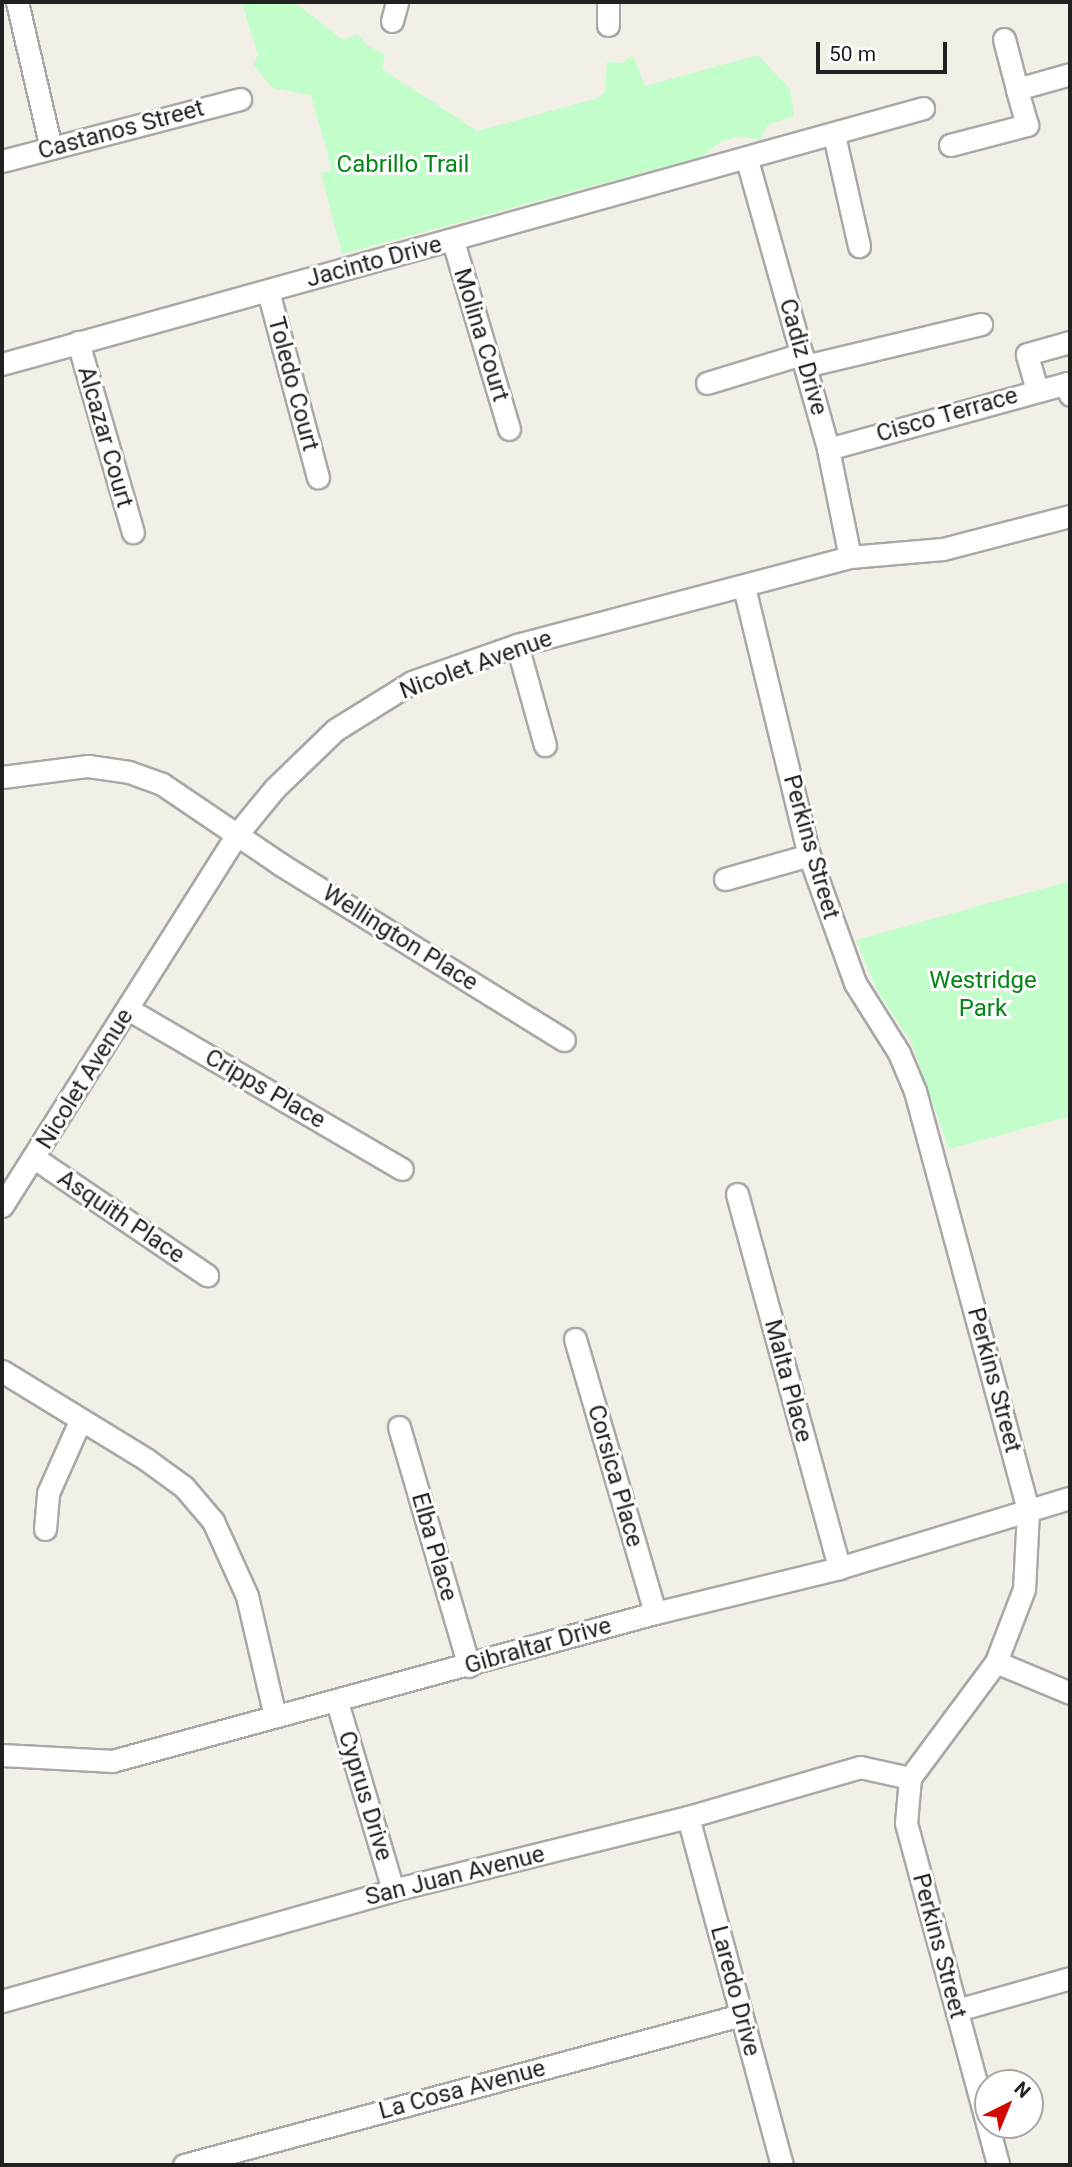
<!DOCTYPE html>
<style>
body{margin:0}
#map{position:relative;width:1072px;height:2167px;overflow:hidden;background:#f2efe7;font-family:Roboto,sans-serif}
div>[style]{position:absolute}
.park>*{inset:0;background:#c2feca}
.roads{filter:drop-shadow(2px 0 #a8a8a8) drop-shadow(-2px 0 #a8a8a8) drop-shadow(0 2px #a8a8a8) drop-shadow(0 -2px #a8a8a8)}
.minor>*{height:21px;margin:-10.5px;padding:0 10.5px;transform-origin:10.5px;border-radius:10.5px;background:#fff}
span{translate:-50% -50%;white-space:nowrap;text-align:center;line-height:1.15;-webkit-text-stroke:6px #fff;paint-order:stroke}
.street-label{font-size:24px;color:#212121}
.park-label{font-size:24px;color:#028713}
.frame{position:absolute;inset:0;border:4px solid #212121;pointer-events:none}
.north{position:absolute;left:974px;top:2069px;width:70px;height:70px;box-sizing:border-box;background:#fff;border:2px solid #a6a6a6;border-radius:50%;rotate:43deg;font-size:19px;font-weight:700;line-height:28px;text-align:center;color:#212121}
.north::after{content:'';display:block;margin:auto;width:24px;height:32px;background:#d30900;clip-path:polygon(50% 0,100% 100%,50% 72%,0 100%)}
.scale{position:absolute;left:816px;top:42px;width:131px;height:32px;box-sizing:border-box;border:4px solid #212121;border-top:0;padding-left:9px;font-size:21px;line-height:24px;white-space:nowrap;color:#212121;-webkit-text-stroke:5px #fff;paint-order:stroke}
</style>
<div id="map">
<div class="park">
<i style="clip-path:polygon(242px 2px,294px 2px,343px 40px,358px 34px,368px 46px,385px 54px,382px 69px,477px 131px,598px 98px,605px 92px,607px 62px,622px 63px,633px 55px,645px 86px,758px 55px,790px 89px,794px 116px,767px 125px,761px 140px,740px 136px,722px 141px,700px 157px,342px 254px,321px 173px,332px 170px,311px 95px,272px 88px,253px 64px,258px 55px)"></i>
<i style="clip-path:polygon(1070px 881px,1070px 1116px,949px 1149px,911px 1042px,878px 992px,856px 940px)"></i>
</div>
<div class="roads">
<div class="minor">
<i style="left:17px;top:2px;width:150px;rotate:76.9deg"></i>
<i style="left:608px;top:2px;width:23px;rotate:90deg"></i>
<i style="left:392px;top:21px;width:20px;rotate:-75deg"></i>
<i style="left:1004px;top:39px;width:52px;rotate:75.4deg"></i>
<i style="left:834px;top:135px;width:114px;rotate:77.3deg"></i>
<i style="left:950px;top:145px;width:80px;rotate:-14.6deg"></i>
<i style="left:1027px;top:125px;width:37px;rotate:-106deg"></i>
<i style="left:1017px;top:89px;width:55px;rotate:-15.8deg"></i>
<i style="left:747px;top:160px;width:300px;rotate:74.3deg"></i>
<i style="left:828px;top:449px;width:110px;rotate:78.5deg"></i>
<i style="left:2px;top:161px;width:246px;rotate:-14.6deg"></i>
<i style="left:453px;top:241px;width:196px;rotate:73.4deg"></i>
<i style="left:268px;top:291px;width:193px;rotate:75deg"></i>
<i style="left:78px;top:342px;width:198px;rotate:73.9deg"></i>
<i style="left:2px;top:364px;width:956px;rotate:-15.53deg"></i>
<i style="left:805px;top:366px;width:181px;rotate:-13.4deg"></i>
<i style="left:707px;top:383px;width:99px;rotate:-17deg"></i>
<i style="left:1037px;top:390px;width:37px;rotate:-106deg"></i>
<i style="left:1027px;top:354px;width:45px;rotate:-15.6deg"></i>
<i style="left:828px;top:449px;width:248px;rotate:-15.4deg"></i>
<i style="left:1067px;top:383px;width:12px;rotate:76deg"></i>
<i style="left:744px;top:587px;width:276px;rotate:76.4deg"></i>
<i style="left:809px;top:855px;width:136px;rotate:70.2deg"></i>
<i style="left:855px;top:983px;width:83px;rotate:57.8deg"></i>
<i style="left:899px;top:1053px;width:41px;rotate:67.2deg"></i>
<i style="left:915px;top:1091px;width:435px;rotate:74.9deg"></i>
<i style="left:1028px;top:1511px;width:78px;rotate:92.9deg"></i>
<i style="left:1024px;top:1589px;width:78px;rotate:111deg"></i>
<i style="left:996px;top:1662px;width:144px;rotate:126.6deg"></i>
<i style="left:910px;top:1778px;width:45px;rotate:95.1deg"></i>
<i style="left:906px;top:1823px;width:354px;rotate:74.9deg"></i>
<i style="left:517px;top:645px;width:104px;rotate:74.4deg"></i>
<i style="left:2px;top:777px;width:87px;rotate:-7.3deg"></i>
<i style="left:88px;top:766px;width:41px;rotate:8.3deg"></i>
<i style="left:129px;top:772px;width:35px;rotate:20deg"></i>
<i style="left:162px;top:784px;width:143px;rotate:34.1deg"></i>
<i style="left:280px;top:864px;width:334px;rotate:31.8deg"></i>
<i style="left:725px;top:879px;width:87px;rotate:-15.9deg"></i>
<i style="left:128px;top:1009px;width:317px;rotate:30.3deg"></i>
<i style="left:36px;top:1159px;width:207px;rotate:34.2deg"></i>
<i style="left:737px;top:1194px;width:388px;rotate:74.7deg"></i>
<i style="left:2px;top:1206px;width:441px;rotate:-57.7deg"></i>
<i style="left:238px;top:833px;width:58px;rotate:-50.6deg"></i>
<i style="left:275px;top:788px;width:83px;rotate:-44deg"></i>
<i style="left:335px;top:730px;width:91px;rotate:-31.9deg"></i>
<i style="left:412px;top:682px;width:111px;rotate:-19.4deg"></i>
<i style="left:517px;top:645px;width:344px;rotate:-14.8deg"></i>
<i style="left:850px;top:557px;width:93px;rotate:-4.9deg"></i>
<i style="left:943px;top:549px;width:131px;rotate:-14.6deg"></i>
<i style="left:575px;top:1339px;width:285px;rotate:73.7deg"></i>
<i style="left:2px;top:1371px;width:170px;rotate:31.5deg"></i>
<i style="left:147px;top:1460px;width:46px;rotate:36.1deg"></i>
<i style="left:184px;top:1487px;width:45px;rotate:49.5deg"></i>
<i style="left:213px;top:1521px;width:82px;rotate:65.6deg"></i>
<i style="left:247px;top:1596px;width:123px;rotate:76.9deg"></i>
<i style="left:399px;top:1427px;width:249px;rotate:73.7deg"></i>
<i style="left:45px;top:1529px;width:36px;rotate:-85deg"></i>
<i style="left:48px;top:1493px;width:79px;rotate:-66deg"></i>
<i style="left:996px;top:1662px;width:80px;rotate:22.7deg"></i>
<i style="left:337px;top:1702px;width:196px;rotate:73.4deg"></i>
<i style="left:2px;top:1755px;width:110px;rotate:3.1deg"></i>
<i style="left:112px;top:1761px;width:563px;rotate:-15.25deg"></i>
<i style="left:655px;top:1613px;width:189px;rotate:-13.7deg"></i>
<i style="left:839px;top:1568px;width:241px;rotate:-16.9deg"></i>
<i style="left:688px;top:1817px;width:360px;rotate:74.9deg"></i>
<i style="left:2px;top:2001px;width:406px;rotate:-15.8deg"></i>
<i style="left:393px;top:1890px;width:304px;rotate:-13.9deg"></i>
<i style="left:688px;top:1817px;width:179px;rotate:-16.2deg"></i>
<i style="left:860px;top:1767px;width:51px;rotate:12.4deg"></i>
<i style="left:957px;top:2010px;width:117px;rotate:-15.8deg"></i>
<i style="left:184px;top:2165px;width:577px;rotate:-15.07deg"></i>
</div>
</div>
<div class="street-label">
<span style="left:121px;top:130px;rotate:-15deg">Castanos Street</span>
<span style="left:374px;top:262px;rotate:-15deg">Jacinto Drive</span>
<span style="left:481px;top:335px;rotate:73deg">Molina Court</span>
<span style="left:803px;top:357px;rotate:74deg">Cadiz Drive</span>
<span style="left:293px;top:384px;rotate:75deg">Toledo Court</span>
<span style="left:947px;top:415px;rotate:-16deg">Cisco Terrace</span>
<span style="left:105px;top:437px;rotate:74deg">Alcazar Court</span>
<span style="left:476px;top:665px;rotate:-20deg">Nicolet Avenue</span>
<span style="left:811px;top:847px;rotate:74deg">Perkins Street</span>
<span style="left:400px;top:938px;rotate:32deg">Wellington Place</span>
<span style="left:85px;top:1079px;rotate:-58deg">Nicolet Avenue</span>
<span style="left:265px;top:1089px;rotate:30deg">Cripps Place</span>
<span style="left:121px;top:1217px;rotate:34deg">Asquith Place</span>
<span style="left:994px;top:1380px;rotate:75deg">Perkins Street</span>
<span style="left:788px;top:1381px;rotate:75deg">Malta Place</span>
<span style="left:615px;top:1476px;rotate:74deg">Corsica Place</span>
<span style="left:434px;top:1547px;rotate:74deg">Elba Place</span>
<span style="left:538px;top:1646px;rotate:-16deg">Gibraltar Drive</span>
<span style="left:365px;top:1796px;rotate:73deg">Cyprus Drive</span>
<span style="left:455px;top:1876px;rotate:-14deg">San Juan Avenue</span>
<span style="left:939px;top:1946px;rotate:75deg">Perkins Street</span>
<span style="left:735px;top:1991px;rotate:75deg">Laredo Drive</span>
<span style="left:462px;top:2090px;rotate:-15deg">La Cosa Avenue</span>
</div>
<div class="park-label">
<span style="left:403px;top:165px">Cabrillo Trail</span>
<span style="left:983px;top:995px">Westridge<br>Park</span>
</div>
<div class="frame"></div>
<div class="north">N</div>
<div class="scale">50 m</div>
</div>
